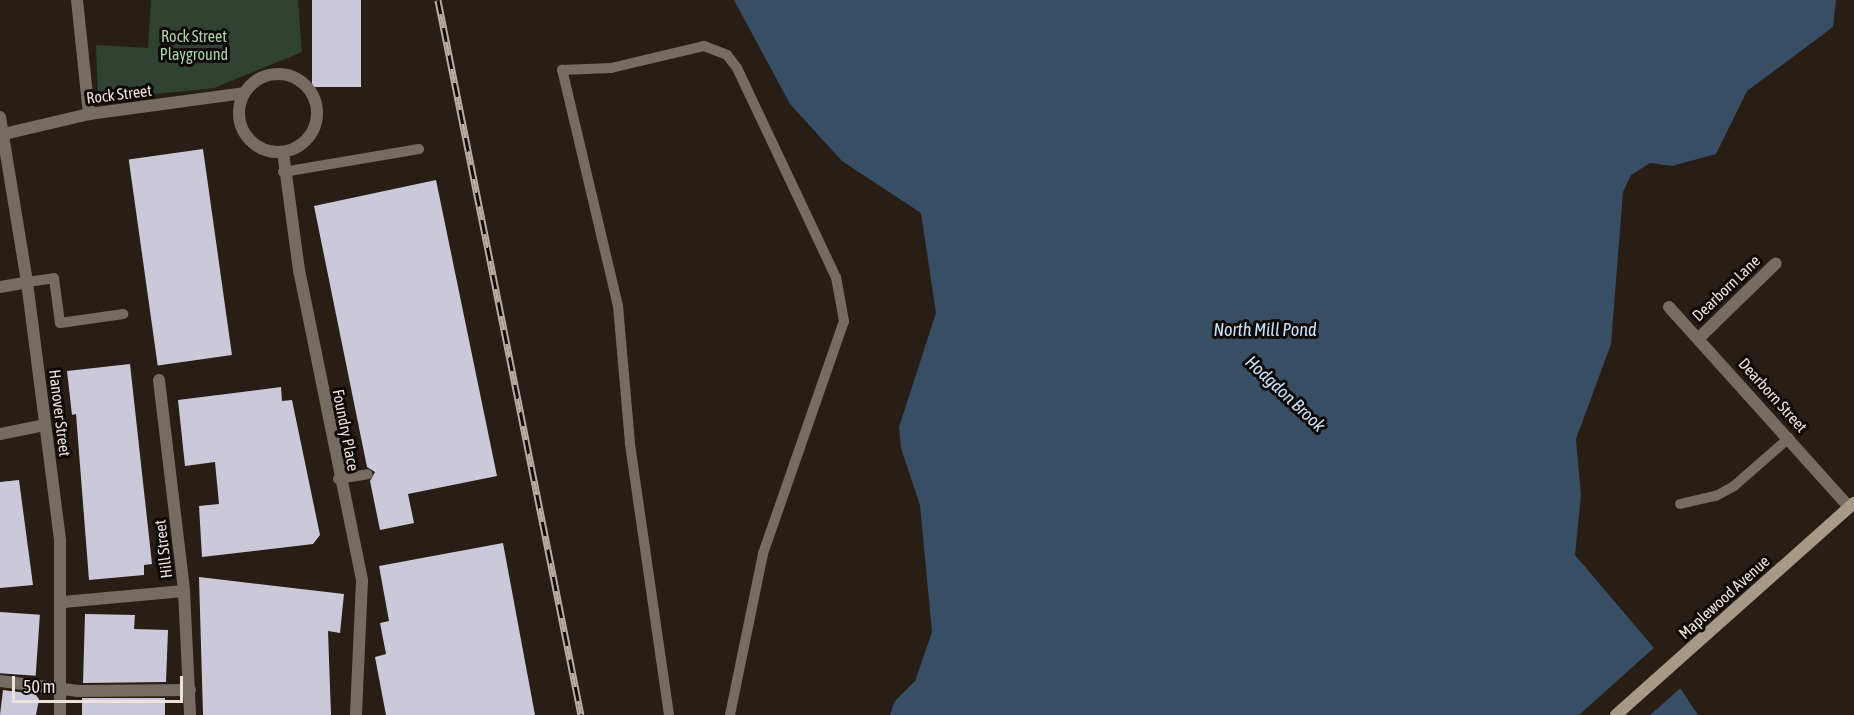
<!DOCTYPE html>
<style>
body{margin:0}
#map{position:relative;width:1854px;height:715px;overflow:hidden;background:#291e15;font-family:"Asap Condensed",sans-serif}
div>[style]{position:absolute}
.green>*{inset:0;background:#304231}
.water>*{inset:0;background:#374e64}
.pier>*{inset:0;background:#291e15}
.building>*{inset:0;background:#cbc8d9;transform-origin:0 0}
.lane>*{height:10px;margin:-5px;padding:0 5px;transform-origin:5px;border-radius:5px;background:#756d61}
.street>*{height:12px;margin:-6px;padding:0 6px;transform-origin:6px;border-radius:6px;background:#756d61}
.street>.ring{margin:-6px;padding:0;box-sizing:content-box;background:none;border:12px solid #756d61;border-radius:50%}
.secondary>*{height:12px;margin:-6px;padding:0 6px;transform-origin:6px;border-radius:6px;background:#a69985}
.rail>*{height:7px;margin-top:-3.5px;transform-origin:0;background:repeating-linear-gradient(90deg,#0e0906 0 14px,#b6ada6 0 28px);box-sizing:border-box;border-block:2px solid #b6ada6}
span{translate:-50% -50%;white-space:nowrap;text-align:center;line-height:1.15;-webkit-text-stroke:6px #0e0906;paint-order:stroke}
.park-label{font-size:16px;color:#a9d6ac}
.street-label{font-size:16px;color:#ebe3dd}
.water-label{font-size:18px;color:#c9e4fe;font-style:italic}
.scale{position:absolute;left:12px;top:676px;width:171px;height:27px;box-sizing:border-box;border:3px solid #ebe3dd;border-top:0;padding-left:8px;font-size:18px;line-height:21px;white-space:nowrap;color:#ebe3dd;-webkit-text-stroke:4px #0e0906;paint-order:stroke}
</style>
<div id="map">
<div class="green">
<i style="clip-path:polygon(151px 0,298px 0,302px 52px,214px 88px,98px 100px,96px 45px,148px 48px)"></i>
</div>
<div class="water">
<i style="clip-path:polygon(734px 0,1836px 0,1833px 27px,1747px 91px,1716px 154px,1672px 166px,1650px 163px,1631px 175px,1623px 192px,1611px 344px,1576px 439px,1581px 496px,1575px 555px,1654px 648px,1698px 715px,890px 715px,895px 701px,915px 681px,932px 632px,920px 505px,901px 448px,899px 427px,936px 313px,921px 213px,842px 161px,790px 104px)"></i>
</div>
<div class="pier">
<i style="clip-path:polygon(1656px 646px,1683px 686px,1650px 715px,1579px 715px)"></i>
</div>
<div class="building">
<i style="left:312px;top:0;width:49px;height:87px"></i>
<i style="left:203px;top:149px;width:208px;height:75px;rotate:82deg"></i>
<i style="clip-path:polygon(436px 180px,497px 476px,408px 494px,414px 523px,380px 530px,370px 481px,375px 472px,367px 467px,314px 206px)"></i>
<i style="clip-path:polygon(130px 364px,152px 564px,144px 565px,144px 575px,89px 580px,76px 414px,72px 415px,67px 371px)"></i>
<i style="clip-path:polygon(281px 387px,282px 401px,292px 400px,320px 535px,313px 544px,202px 557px,199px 506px,219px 504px,215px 462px,185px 466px,178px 400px)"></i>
<i style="clip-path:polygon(19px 480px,33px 585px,0 588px,0 482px)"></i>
<i style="clip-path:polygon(503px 543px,535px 715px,386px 715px,375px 657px,386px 654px,380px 623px,389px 621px,379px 566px)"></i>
<i style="clip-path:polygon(199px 577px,344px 594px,340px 633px,328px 631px,331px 715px,203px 715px)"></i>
<i style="left:0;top:612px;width:40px;height:61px;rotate:4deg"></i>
<i style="clip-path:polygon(85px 614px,135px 615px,134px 629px,168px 630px,166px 682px,83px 683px)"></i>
<i style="clip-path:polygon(3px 690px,35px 694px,39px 699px,36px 715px,0 715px)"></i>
<i style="left:165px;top:698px;width:17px;height:83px;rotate:90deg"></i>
</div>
<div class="lane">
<i style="left:283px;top:172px;width:138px;rotate:-9.6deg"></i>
<i style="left:27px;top:282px;width:27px;rotate:-8deg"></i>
<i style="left:54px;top:278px;width:45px;rotate:82.4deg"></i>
<i style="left:60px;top:323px;width:64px;rotate:-8.1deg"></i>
<i style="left:338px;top:479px;width:30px;rotate:-9deg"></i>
<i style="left:1680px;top:504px;width:37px;rotate:-13deg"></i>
<i style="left:1716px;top:496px;width:21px;rotate:-29deg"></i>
<i style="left:1734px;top:486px;width:73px;rotate:-41.1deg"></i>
<i style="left:669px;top:715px;width:275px;rotate:-98.2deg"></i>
<i style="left:630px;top:443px;width:138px;rotate:-95deg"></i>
<i style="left:618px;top:306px;width:243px;rotate:-103.3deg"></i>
<i style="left:562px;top:70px;width:49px;rotate:-2.3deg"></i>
<i style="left:611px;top:68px;width:96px;rotate:-13.3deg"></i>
<i style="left:704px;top:46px;width:25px;rotate:21deg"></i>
<i style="left:727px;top:55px;width:16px;rotate:52deg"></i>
<i style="left:737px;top:68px;width:231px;rotate:64.7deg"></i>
<i style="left:836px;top:277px;width:45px;rotate:79.7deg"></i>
<i style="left:844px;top:321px;width:247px;rotate:109.2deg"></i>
<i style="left:763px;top:554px;width:164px;rotate:101.6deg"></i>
</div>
<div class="street">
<i style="left:77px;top:0;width:115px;rotate:84deg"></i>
<i class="ring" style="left:239px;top:74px;width:66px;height:66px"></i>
<i style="left:0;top:117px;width:167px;rotate:80.7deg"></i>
<i style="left:27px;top:282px;width:261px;rotate:82.7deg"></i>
<i style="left:60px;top:541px;width:174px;rotate:90deg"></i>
<i style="left:0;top:135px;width:91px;rotate:-13.3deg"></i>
<i style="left:89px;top:114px;width:156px;rotate:-7.7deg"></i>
<i style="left:283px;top:152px;width:119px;rotate:82.3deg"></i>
<i style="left:299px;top:270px;width:317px;rotate:78.5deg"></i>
<i style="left:362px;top:581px;width:134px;rotate:92.6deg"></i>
<i style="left:0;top:287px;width:27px;rotate:-10deg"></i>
<i style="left:1669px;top:307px;width:269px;rotate:48deg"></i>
<i style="left:1699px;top:338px;width:107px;rotate:-44.2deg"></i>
<i style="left:159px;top:380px;width:212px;rotate:83.2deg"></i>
<i style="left:184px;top:591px;width:124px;rotate:87.2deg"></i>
<i style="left:0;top:434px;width:46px;rotate:-11.3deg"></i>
<i style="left:63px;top:602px;width:121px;rotate:-5.2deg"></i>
<i style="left:0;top:681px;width:79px;rotate:7.3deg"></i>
<i style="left:78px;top:691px;width:112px;rotate:-0.5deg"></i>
</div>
<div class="secondary">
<i style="left:1616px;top:715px;width:319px;rotate:-41.7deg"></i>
</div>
<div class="rail">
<i style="left:438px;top:0;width:729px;rotate:78.69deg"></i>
</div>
<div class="park-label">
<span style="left:194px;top:45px">Rock Street<br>Playground</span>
</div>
<div class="street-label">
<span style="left:119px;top:94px;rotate:-7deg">Rock Street</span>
<span style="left:1726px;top:288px;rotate:-44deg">Dearborn Lane</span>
<span style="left:1773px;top:395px;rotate:48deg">Dearborn Street</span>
<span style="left:60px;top:413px;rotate:83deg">Hanover Street</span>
<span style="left:346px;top:430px;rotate:79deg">Foundry Place</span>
<span style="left:163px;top:549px;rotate:-97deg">Hill Street</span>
<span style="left:1724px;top:597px;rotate:-42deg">Maplewood Avenue</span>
</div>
<div class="water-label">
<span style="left:1265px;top:330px">North Mill Pond</span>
<span style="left:1285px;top:394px;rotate:43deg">Hodgdon Brook</span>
</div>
<div class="scale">50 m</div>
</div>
